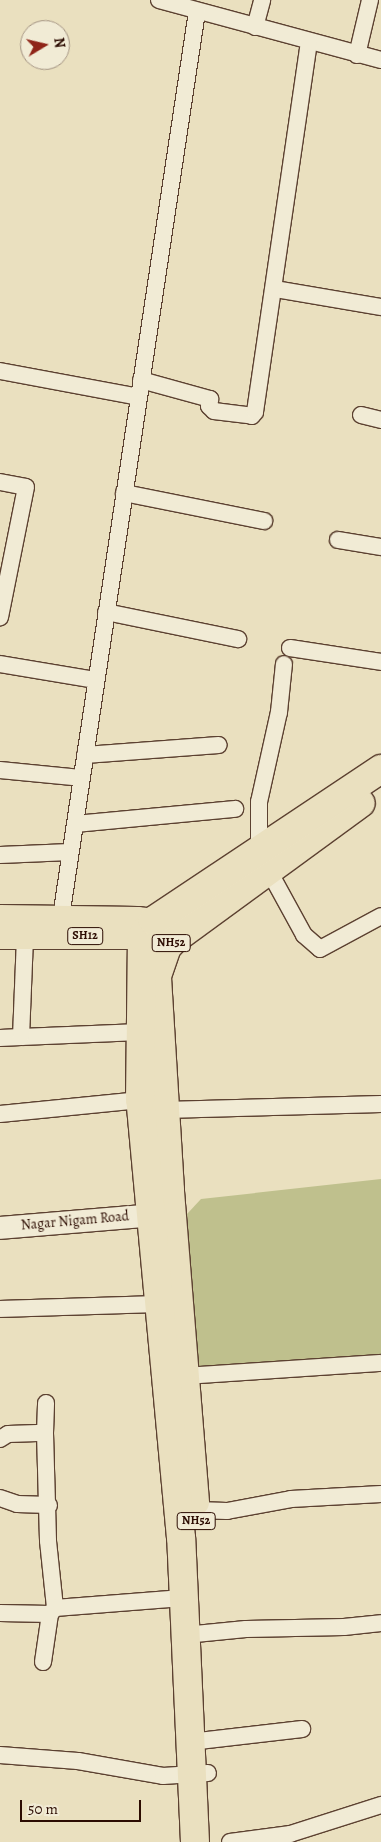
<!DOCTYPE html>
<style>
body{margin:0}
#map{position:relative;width:381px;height:1842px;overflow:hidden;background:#eae0bf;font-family:Alegreya,serif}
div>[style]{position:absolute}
.green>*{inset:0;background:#bfc08d}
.roads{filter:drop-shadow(1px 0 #5c4131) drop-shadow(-1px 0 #5c4131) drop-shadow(0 1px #5c4131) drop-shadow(0 -1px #5c4131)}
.street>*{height:16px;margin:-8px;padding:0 8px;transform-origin:8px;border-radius:8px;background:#f1ebd5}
.secondary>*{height:22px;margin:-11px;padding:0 11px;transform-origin:11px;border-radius:11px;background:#f1ebd5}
.primary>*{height:25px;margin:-12.5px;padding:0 12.5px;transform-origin:12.5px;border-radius:12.5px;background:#eae0bf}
.highway>*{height:28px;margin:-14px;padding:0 14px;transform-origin:14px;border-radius:14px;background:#eae0bf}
span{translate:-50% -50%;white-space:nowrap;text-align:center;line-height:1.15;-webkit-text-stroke:5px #f1ebd5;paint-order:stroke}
.shield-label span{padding:1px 4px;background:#f1ebd5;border:1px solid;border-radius:4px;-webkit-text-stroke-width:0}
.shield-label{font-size:12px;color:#2c0c02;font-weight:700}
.street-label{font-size:14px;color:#2c0c02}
.north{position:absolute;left:20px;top:20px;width:50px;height:50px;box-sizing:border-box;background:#f1ebd5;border:1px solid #a29281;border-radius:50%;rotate:81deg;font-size:14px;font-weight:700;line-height:20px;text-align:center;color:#2c0c02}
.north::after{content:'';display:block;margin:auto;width:18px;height:22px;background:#8f2418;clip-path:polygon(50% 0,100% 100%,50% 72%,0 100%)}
.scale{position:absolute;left:20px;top:1800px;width:121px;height:22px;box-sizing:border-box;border:2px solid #2c0c02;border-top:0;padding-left:6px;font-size:15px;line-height:18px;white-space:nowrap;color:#2c0c02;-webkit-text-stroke:4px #f1ebd5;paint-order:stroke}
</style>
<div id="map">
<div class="green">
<i style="clip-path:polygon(381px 1179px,381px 1357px,196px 1369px,187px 1214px,201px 1199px)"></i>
</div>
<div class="roads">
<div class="street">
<i style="left:159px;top:0;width:230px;rotate:15.1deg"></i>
<i style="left:255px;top:27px;width:28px;rotate:-75deg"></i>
<i style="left:357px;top:55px;width:57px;rotate:-76.7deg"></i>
<i style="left:275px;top:289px;width:108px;rotate:9.6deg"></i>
<i style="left:0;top:371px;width:141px;rotate:10.6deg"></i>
<i style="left:141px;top:380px;width:72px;rotate:15.4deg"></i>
<i style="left:210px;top:399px;width:7px;rotate:98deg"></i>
<i style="left:209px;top:406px;width:7px;rotate:45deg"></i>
<i style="left:214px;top:411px;width:38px;rotate:7deg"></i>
<i style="left:252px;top:416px;width:5px;rotate:-53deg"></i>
<i style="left:255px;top:412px;width:374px;rotate:-81.7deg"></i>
<i style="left:361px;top:415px;width:21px;rotate:14deg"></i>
<i style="left:0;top:482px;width:26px;rotate:11deg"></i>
<i style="left:26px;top:487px;width:133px;rotate:101.3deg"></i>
<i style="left:124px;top:493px;width:143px;rotate:11.3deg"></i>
<i style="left:338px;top:540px;width:44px;rotate:9.2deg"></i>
<i style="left:106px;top:612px;width:135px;rotate:11.6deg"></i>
<i style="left:290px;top:648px;width:92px;rotate:8.7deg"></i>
<i style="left:0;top:664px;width:97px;rotate:9.5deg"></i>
<i style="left:85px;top:755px;width:134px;rotate:-4.3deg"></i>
<i style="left:0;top:770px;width:81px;rotate:5.6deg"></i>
<i style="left:75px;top:824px;width:161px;rotate:-5.4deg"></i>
<i style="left:259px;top:850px;width:48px;rotate:-90deg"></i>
<i style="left:259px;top:802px;width:92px;rotate:-77.5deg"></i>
<i style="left:279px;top:712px;width:48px;rotate:-84.1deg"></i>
<i style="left:0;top:855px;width:70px;rotate:-2.5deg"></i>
<i style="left:269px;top:871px;width:73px;rotate:61.3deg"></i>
<i style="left:304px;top:935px;width:21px;rotate:41deg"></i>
<i style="left:320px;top:949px;width:69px;rotate:-28.4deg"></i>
<i style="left:61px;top:917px;width:916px;rotate:-81.46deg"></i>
<i style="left:21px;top:1037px;width:119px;rotate:-2.4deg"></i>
<i style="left:0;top:1038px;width:21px;rotate:-3deg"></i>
<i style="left:21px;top:1037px;width:101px;rotate:-87.7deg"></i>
<i style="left:165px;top:1110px;width:216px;rotate:-1.6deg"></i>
<i style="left:0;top:1114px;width:141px;rotate:-5.7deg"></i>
<i style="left:0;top:1309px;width:158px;rotate:-1.8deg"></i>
<i style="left:185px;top:1376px;width:196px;rotate:-3.8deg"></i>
<i style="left:45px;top:1433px;width:30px;rotate:-88deg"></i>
<i style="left:0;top:1439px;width:9px;rotate:-32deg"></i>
<i style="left:8px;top:1434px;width:37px;rotate:-2deg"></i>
<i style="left:45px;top:1433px;width:108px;rotate:88.4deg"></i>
<i style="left:48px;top:1541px;width:67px;rotate:84deg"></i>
<i style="left:0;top:1498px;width:18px;rotate:19deg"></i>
<i style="left:17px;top:1504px;width:32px;rotate:2deg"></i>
<i style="left:196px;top:1510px;width:31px;rotate:2deg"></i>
<i style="left:227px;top:1511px;width:65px;rotate:-10.6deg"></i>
<i style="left:291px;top:1499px;width:90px;rotate:-3.2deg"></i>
<i style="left:0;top:1613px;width:50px;rotate:1.1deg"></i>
<i style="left:50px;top:1614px;width:8px;rotate:-50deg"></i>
<i style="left:55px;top:1608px;width:128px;rotate:-4.5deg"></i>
<i style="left:185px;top:1635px;width:61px;rotate:-5.6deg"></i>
<i style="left:246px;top:1629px;width:98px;rotate:-1.2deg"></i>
<i style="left:344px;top:1627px;width:37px;rotate:-6deg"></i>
<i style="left:43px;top:1662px;width:49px;rotate:-81.7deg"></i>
<i style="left:190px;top:1742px;width:113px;rotate:-6.6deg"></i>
<i style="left:0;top:1755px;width:78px;rotate:4.4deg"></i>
<i style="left:78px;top:1761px;width:86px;rotate:10deg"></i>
<i style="left:163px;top:1776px;width:45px;rotate:-3.8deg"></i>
<i style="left:230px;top:1842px;width:61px;rotate:-7.6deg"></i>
<i style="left:290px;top:1834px;width:96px;rotate:-17.7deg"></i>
</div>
<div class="secondary">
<i style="left:0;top:1228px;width:169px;rotate:-4.8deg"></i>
</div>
<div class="primary">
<i style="left:0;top:917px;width:137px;rotate:0.8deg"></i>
<i style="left:137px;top:919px;width:16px;rotate:7deg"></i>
<i style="left:153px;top:921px;width:28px;rotate:39deg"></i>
<i style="left:0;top:936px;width:142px"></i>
<i style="left:142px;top:936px;width:15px;rotate:23deg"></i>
</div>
<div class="highway">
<i style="left:195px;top:1502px;width:313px;rotate:-94.6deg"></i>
<i style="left:170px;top:1190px;width:214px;rotate:-93.5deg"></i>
<i style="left:157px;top:976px;width:31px;rotate:-71deg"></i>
<i style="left:167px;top:947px;width:11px;rotate:-45deg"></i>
<i style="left:175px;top:939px;width:230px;rotate:-36.2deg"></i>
<i style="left:195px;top:1842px;width:304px;rotate:-92.6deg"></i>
<i style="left:181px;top:1538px;width:440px;rotate:-95.3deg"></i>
<i style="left:140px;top:1100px;width:164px;rotate:-89.3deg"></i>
<i style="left:142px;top:936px;width:19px;rotate:-54deg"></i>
<i style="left:153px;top:921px;width:274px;rotate:-33.7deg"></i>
</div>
</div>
<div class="shield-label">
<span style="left:85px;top:936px">SH12</span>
<span style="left:171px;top:943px">NH52</span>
<span style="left:196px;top:1521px">NH52</span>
</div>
<div class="street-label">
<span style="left:75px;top:1221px;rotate:-5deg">Nagar Nigam Road</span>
</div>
<div class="north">N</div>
<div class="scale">50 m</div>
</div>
